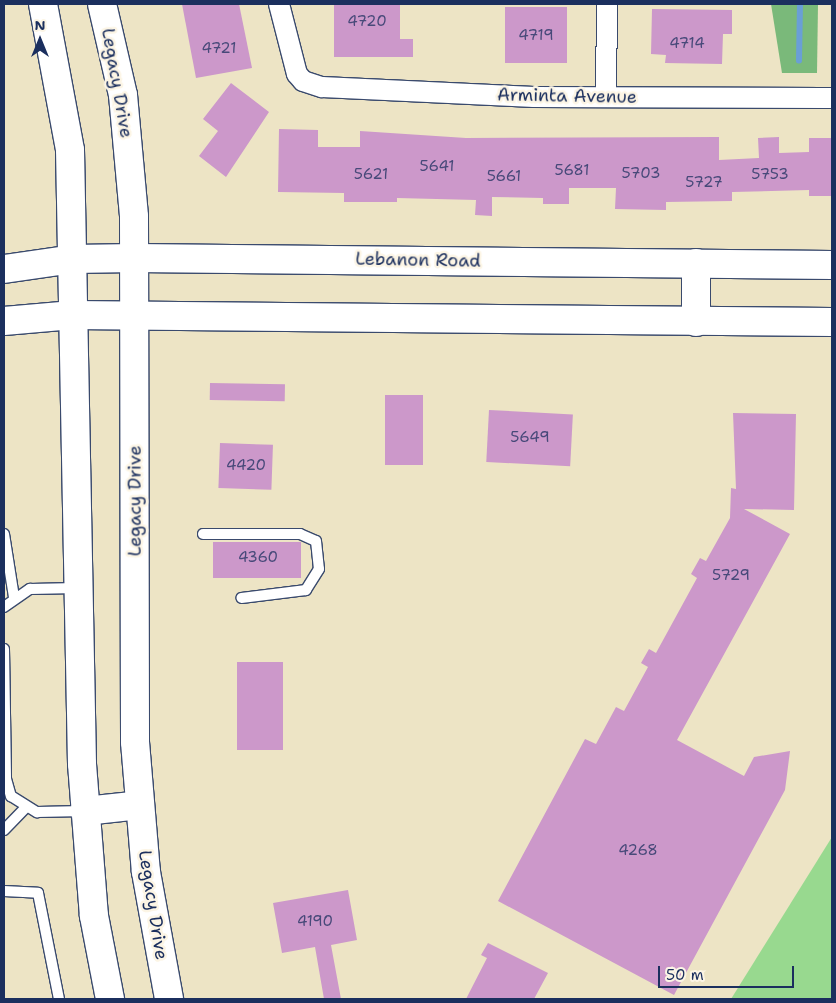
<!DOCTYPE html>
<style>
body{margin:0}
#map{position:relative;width:836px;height:1003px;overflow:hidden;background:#ede4c5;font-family:"Shantell Sans",sans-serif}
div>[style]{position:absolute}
.green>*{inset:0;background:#98d98f}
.forest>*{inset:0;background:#7ab97a}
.stream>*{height:5.5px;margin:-2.75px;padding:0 2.75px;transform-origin:2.75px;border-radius:2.75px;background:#6a9fd6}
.building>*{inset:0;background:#cc98ca;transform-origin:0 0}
.roads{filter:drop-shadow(1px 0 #3a4a6d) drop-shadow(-1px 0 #3a4a6d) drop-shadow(0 1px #3a4a6d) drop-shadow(0 -1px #3a4a6d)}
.lane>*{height:10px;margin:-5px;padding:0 5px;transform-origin:5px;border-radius:5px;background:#fff}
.street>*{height:20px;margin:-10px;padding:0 10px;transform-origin:10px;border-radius:10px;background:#fff}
.secondary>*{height:28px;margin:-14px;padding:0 14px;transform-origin:14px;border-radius:14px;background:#fff}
span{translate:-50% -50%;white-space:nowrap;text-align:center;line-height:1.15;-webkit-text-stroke:5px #fcf5e5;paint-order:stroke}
.number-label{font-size:15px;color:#474979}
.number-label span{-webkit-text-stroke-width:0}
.street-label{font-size:18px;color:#1b2f5e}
.frame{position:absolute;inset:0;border:5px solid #1b2f5e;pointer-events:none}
.north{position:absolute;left:15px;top:15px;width:50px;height:50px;-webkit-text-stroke:4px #fcf5e5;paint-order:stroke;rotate:0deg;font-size:14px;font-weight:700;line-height:20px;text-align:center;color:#1b2f5e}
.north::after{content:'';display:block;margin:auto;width:18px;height:22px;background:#1b2f5e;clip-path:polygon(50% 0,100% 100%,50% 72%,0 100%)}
.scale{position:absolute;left:658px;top:966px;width:136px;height:22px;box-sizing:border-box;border:2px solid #1b2f5e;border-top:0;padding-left:6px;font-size:15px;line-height:18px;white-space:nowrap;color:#1b2f5e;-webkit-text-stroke:4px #fcf5e5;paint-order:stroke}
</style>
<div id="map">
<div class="green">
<i style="clip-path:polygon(832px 837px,832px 999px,731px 999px)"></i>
</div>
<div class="forest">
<i style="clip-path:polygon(771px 4px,818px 4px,817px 73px,782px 73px)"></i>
</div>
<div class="stream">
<i style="left:799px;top:61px;width:57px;rotate:-89deg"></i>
</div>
<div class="building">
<i style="clip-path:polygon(182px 4px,239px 4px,252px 68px,196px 78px)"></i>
<i style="clip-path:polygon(334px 4px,400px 4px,400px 39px,413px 39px,413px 57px,334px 57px)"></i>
<i style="left:567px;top:7px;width:56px;height:62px;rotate:90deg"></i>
<i style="clip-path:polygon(652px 9px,732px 10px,732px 34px,723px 34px,722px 64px,665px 63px,666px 55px,651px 54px)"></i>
<i style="clip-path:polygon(231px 83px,269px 112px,226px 177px,199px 156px,218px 131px,203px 119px)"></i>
<i style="clip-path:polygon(279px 129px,318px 130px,318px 147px,360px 147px,360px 131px,466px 138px,719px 137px,719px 160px,759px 158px,758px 138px,779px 137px,779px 153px,809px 152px,809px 138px,832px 138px,832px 196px,809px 196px,809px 190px,732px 192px,732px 201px,666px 202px,666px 210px,615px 209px,616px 188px,569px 188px,569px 204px,543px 204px,543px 198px,492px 197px,492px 216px,475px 215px,476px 200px,397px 198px,397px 202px,344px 202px,344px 193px,278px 192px)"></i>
<i style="left:210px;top:383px;width:75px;height:17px;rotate:1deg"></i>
<i style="left:385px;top:395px;width:38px;height:70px"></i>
<i style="left:489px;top:410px;width:84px;height:52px;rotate:3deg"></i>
<i style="clip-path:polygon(733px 413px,796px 414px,794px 510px,744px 509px,790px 534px,677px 740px,744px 776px,754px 757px,790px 751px,785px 790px,674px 995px,498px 901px,585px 739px,596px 744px,616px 707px,624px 711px,648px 667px,641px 663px,649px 649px,656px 653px,697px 578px,691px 574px,700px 558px,706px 561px,730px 518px,731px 488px,736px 489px)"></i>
<i style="left:220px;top:443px;width:53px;height:45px;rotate:2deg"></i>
<i style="left:213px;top:542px;width:88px;height:36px"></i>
<i style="left:237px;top:662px;width:46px;height:88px"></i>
<i style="clip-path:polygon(348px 890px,357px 940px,331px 945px,341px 999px,324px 999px,315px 947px,282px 953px,273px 903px)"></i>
<i style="clip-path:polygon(488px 943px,548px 973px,534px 999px,466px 999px,487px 958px,481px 955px)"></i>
</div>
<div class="roads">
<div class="lane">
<i style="left:4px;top:534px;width:64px;rotate:81deg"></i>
<i style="left:203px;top:534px;width:97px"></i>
<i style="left:300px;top:534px;width:17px;rotate:24deg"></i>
<i style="left:316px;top:541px;width:28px;rotate:84deg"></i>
<i style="left:319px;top:569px;width:25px;rotate:122deg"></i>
<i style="left:306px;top:590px;width:65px;rotate:173deg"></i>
<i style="left:4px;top:607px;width:32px;rotate:-35deg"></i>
<i style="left:30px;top:589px;width:47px;rotate:-1.2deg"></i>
<i style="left:4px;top:649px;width:130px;rotate:89.1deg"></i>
<i style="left:6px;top:779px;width:18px;rotate:74deg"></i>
<i style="left:11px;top:796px;width:31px;rotate:32deg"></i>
<i style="left:37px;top:812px;width:47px;rotate:-1.2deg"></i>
<i style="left:4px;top:830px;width:30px;rotate:-46deg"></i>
<i style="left:4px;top:891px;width:34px;rotate:3deg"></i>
<i style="left:38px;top:893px;width:108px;rotate:78.8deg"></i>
</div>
<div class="street">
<i style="left:279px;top:4px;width:72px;rotate:75.6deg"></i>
<i style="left:297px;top:74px;width:9px;rotate:49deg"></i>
<i style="left:303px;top:81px;width:20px;rotate:18deg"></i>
<i style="left:322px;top:87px;width:212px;rotate:2.7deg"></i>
<i style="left:534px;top:97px;width:298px;rotate:0.2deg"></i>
<i style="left:606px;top:97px;width:93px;rotate:-89.4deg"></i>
</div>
<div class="secondary">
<i style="left:43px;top:4px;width:148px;rotate:79.5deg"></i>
<i style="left:70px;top:150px;width:614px;rotate:88.88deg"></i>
<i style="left:82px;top:764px;width:152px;rotate:85.5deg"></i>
<i style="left:94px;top:916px;width:85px;rotate:79.1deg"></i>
<i style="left:102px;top:4px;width:93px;rotate:77deg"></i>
<i style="left:123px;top:95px;width:122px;rotate:84.8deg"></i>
<i style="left:134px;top:217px;width:525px;rotate:89.89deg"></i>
<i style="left:135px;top:742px;width:130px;rotate:85.2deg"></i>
<i style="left:146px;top:872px;width:129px;rotate:79.7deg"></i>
<i style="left:696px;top:263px;width:59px;rotate:90deg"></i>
<i style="left:4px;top:269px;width:70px;rotate:-8.2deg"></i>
<i style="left:73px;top:259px;width:62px;rotate:-0.9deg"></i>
<i style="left:135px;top:258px;width:697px;rotate:0.58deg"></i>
<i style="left:4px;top:321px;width:69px;rotate:-5deg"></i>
<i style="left:73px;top:315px;width:759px;rotate:0.53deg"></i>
<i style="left:85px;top:811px;width:55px;rotate:-6.2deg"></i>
</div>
</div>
<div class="number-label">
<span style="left:367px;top:22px">4720</span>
<span style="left:536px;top:36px">4719</span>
<span style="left:687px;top:44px">4714</span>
<span style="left:219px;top:49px">4721</span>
<span style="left:437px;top:167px">5641</span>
<span style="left:572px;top:171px">5681</span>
<span style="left:641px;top:174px">5703</span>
<span style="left:371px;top:175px">5621</span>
<span style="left:770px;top:175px">5753</span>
<span style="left:504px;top:177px">5661</span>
<span style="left:704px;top:183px">5727</span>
<span style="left:530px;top:438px">5649</span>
<span style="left:246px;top:466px">4420</span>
<span style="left:258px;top:558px">4360</span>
<span style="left:731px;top:576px">5729</span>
<span style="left:638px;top:851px">4268</span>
<span style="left:315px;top:922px">4190</span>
</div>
<div class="street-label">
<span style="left:117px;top:83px;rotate:80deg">Legacy Drive</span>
<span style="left:567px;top:96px;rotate:1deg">Arminta Avenue</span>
<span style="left:418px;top:260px;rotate:1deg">Lebanon Road</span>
<span style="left:135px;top:501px;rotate:-90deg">Legacy Drive</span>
<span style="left:153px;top:905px;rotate:81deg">Legacy Drive</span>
</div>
<div class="frame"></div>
<div class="north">N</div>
<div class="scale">50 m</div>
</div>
